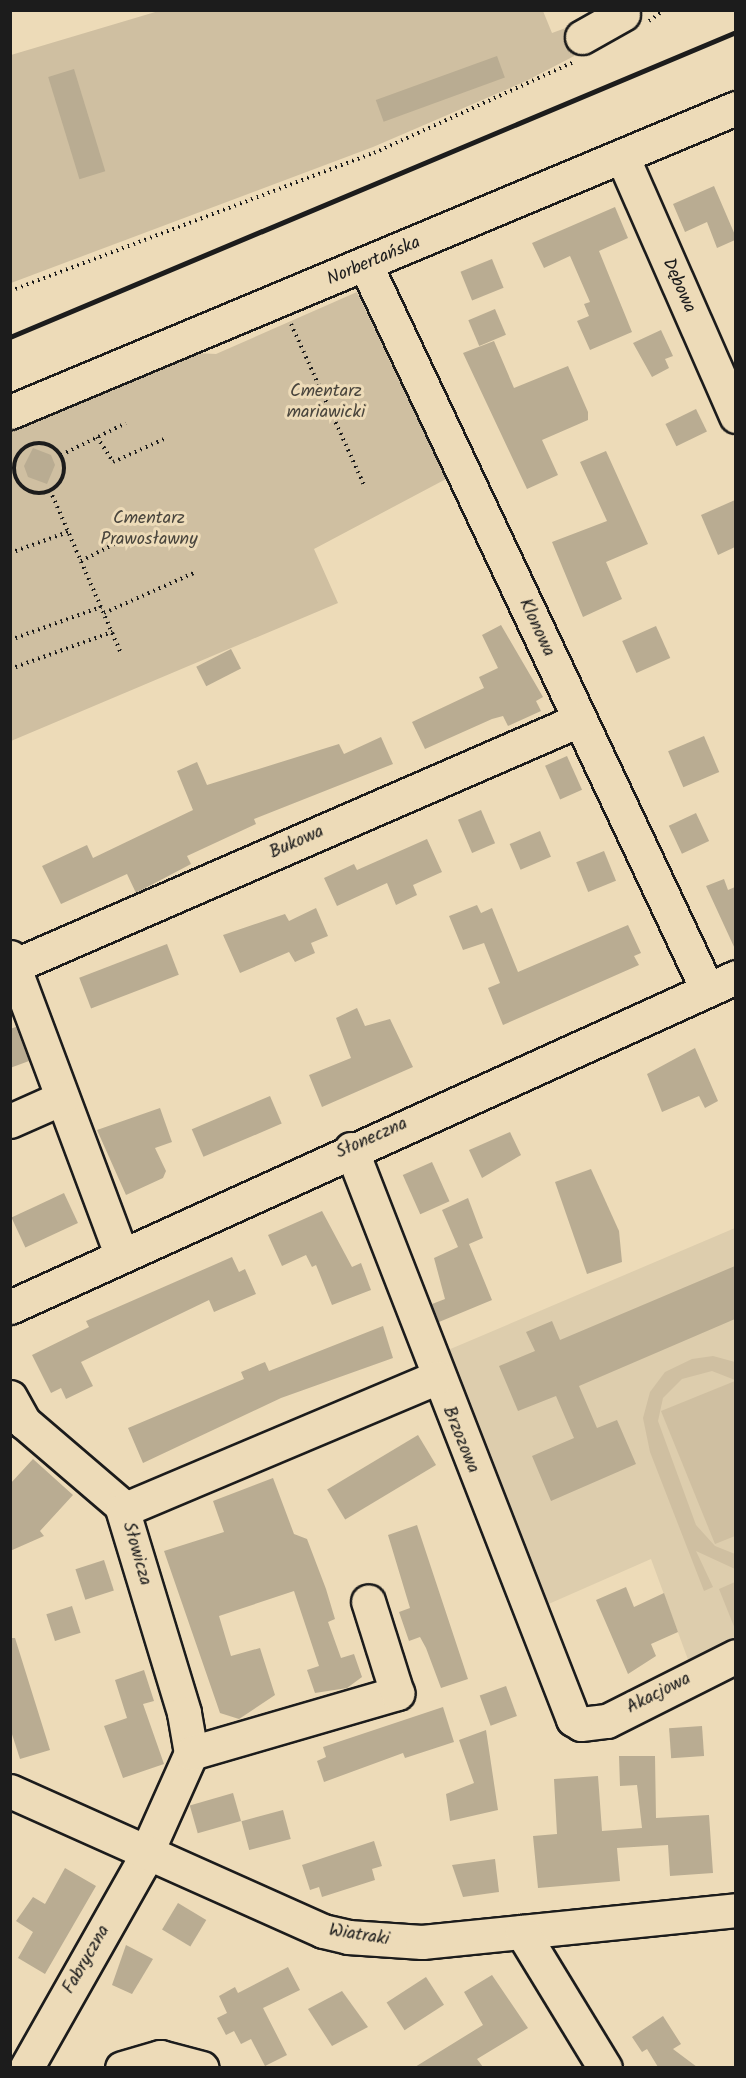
<!DOCTYPE html>
<meta charset="utf-8">
<style>
body{margin:0}
#map{position:relative;width:746px;height:2078px;overflow:hidden;background:#eddbb8;font-family:Kalam,sans-serif}
div>[style]{position:absolute}
.built>*{inset:0;background:#ddcdad}
.green>*{inset:0;background:#cfbfa1}
.building>*{inset:0;background:#b9ac92;transform-origin:0 0}
.path>*{height:4px;margin-top:-2px;transform-origin:0;background:repeating-linear-gradient(90deg,#1c1c1c 0 1.5px,transparent 0 6px)}
.path>.ring{margin:-2px;padding:0;box-sizing:content-box;background:none;border:4px solid #1c1c1c;border-radius:50%}
.roads{filter:drop-shadow(2px 0 #1c1c1c) drop-shadow(-2px 0 #1c1c1c) drop-shadow(0 2px #1c1c1c) drop-shadow(0 -2px #1c1c1c)}
.minor>*{height:33px;margin:-16.5px;padding:0 16.5px;transform-origin:16.5px;border-radius:16.5px;background:#eddbb8}
.rail>*{height:4.5px;margin:-2.25px;padding:0 2.25px;transform-origin:2.25px;border-radius:2.25px;background:#1c1c1c}
span{translate:-50% -50%;white-space:nowrap;text-align:center;line-height:1.15;-webkit-text-stroke:6px #eddbb8;paint-order:stroke}
.street-label{font-size:18px;color:#1c1c1c}
.park-label{font-size:18px;color:#49453d}
.frame{position:absolute;inset:0;border:12px solid #1c1c1c;pointer-events:none}
</style>
<div id="map">
<div class="built">
<i style="clip-path:polygon(735px 1228px,735px 1643px,690px 1665px,651px 1559px,544px 1606px,441px 1353px)"></i>
</div>
<div class="green">
<i style="clip-path:polygon(162px 10px,543px 11px,552px 33px,582px 22px,605px 40px,526px 81px,373px 147px,11px 283px,11px 55px)"></i>
<i style="clip-path:polygon(357px 292px,446px 479px,314px 549px,338px 603px,11px 741px,11px 430px,196px 353px,216px 354px)"></i>
<i style="clip-path:polygon(713px 1356px,735px 1362px,735px 1380px,712px 1371px,682px 1379px,663px 1398px,658px 1421px,696px 1525px,715px 1546px,735px 1554px,735px 1569px,696px 1551px,713px 1587px,704px 1591px,650px 1452px,643px 1418px,650px 1392px,665px 1372px,692px 1359px)"></i>
<i style="clip-path:polygon(735px 1381px,735px 1536px,715px 1544px,661px 1411px)"></i>
<i style="clip-path:polygon(735px 1582px,735px 1629px,719px 1589px)"></i>
</div>
<div class="building">
<i style="left:497px;top:56px;width:23px;height:129px;rotate:70deg"></i>
<i style="left:74px;top:69px;width:107px;height:27px;rotate:73deg"></i>
<i style="clip-path:polygon(714px 186px,735px 235px,735px 240px,717px 248px,707px 222px,685px 232px,673px 204px)"></i>
<i style="clip-path:polygon(615px 207px,628px 238px,599px 251px,632px 332px,590px 350px,577px 321px,589px 316px,584px 304px,590px 302px,570px 256px,544px 268px,532px 243px)"></i>
<i style="left:492px;top:259px;width:31px;height:34px;rotate:68deg"></i>
<i style="left:495px;top:309px;width:28px;height:29px;rotate:67deg"></i>
<i style="clip-path:polygon(661px 330px,673px 356px,665px 359px,669px 368px,652px 377px,633px 343px)"></i>
<i style="clip-path:polygon(494px 341px,514px 388px,568px 366px,588px 412px,588px 420px,542px 440px,558px 475px,527px 489px,463px 353px)"></i>
<i style="left:696px;top:409px;width:25px;height:34px;rotate:64deg"></i>
<i style="clip-path:polygon(33px 448px,51px 455px,55px 465px,47px 484px,28px 477px,24px 466px)"></i>
<i style="clip-path:polygon(606px 451px,648px 544px,606px 562px,622px 599px,583px 617px,552px 542px,607px 521px,580px 462px)"></i>
<i style="clip-path:polygon(735px 500px,735px 547px,718px 555px,701px 515px)"></i>
<i style="clip-path:polygon(501px 625px,543px 697px,536px 701px,541px 711px,508px 726px,503px 716px,492px 719px,425px 749px,412px 722px,484px 688px,479px 677px,498px 668px,482px 635px)"></i>
<i style="left:656px;top:626px;width:35px;height:37px;rotate:66deg"></i>
<i style="left:231px;top:649px;width:22px;height:39px;rotate:63deg"></i>
<i style="left:704px;top:736px;width:39px;height:39px;rotate:67deg"></i>
<i style="clip-path:polygon(381px 737px,393px 764px,254px 819px,256px 824px,187px 856px,191px 864px,136px 893px,127px 874px,61px 904px,42px 866px,87px 845px,93px 858px,193px 810px,177px 771px,197px 762px,207px 785px,339px 744px,344px 754px)"></i>
<i style="left:567px;top:756px;width:37px;height:24px;rotate:66deg"></i>
<i style="left:481px;top:810px;width:36px;height:25px;rotate:67deg"></i>
<i style="left:696px;top:813px;width:31px;height:30px;rotate:65deg"></i>
<i style="left:540px;top:831px;width:28px;height:33px;rotate:67deg"></i>
<i style="clip-path:polygon(427px 839px,442px 872px,413px 885px,417px 895px,396px 905px,387px 883px,337px 906px,324px 878px,354px 864px,357px 870px)"></i>
<i style="left:604px;top:851px;width:32px;height:30px;rotate:68deg"></i>
<i style="clip-path:polygon(724px 879px,728px 890px,735px 887px,735px 949px,706px 886px)"></i>
<i style="clip-path:polygon(477px 905px,481px 913px,492px 908px,518px 972px,628px 925px,641px 953px,634px 956px,639px 965px,503px 1025px,488px 988px,500px 983px,484px 943px,463px 950px,449px 916px)"></i>
<i style="clip-path:polygon(316px 908px,328px 936px,311px 943px,315px 953px,295px 962px,289px 952px,240px 973px,223px 935px,285px 914px,289px 921px)"></i>
<i style="left:167px;top:944px;width:33px;height:94px;rotate:69deg"></i>
<i style="clip-path:polygon(357px 1008px,365px 1026px,390px 1019px,413px 1067px,322px 1107px,309px 1075px,351px 1058px,336px 1018px)"></i>
<i style="clip-path:polygon(16px 1027px,29px 1061px,10px 1068px,10px 1029px)"></i>
<i style="clip-path:polygon(695px 1048px,718px 1101px,705px 1108px,699px 1096px,662px 1112px,647px 1074px)"></i>
<i style="left:270px;top:1096px;width:30px;height:85px;rotate:67deg"></i>
<i style="clip-path:polygon(160px 1108px,172px 1142px,155px 1148px,166px 1171px,163px 1178px,126px 1195px,97px 1130px)"></i>
<i style="clip-path:polygon(510px 1132px,521px 1155px,482px 1178px,469px 1150px)"></i>
<i style="left:432px;top:1162px;width:43px;height:32px;rotate:66deg"></i>
<i style="clip-path:polygon(591px 1169px,619px 1231px,622px 1262px,587px 1274px,555px 1182px)"></i>
<i style="left:64px;top:1193px;width:33px;height:58px;rotate:65deg"></i>
<i style="clip-path:polygon(468px 1198px,483px 1238px,469px 1244px,492px 1300px,439px 1322px,432px 1304px,445px 1299px,434px 1258px,458px 1247px,442px 1210px)"></i>
<i style="clip-path:polygon(322px 1211px,352px 1267px,361px 1263px,371px 1290px,332px 1305px,316px 1265px,312px 1267px,306px 1255px,282px 1266px,268px 1235px)"></i>
<i style="clip-path:polygon(232px 1257px,239px 1272px,245px 1269px,256px 1294px,214px 1312px,209px 1300px,153px 1327px,81px 1362px,93px 1386px,66px 1399px,61px 1388px,51px 1393px,32px 1355px,89px 1327px,86px 1321px)"></i>
<i style="clip-path:polygon(735px 1266px,735px 1319px,579px 1386px,597px 1428px,617px 1420px,636px 1464px,551px 1501px,532px 1456px,574px 1438px,556px 1396px,518px 1411px,499px 1366px,535px 1351px,526px 1332px,552px 1321px,560px 1340px)"></i>
<i style="clip-path:polygon(383px 1326px,393px 1358px,281px 1398px,143px 1463px,128px 1428px,244px 1379px,241px 1372px,265px 1362px,269px 1371px)"></i>
<i style="left:418px;top:1435px;width:35px;height:106px;rotate:59deg"></i>
<i style="clip-path:polygon(33px 1459px,73px 1495px,40px 1531px,44px 1536px,10px 1551px,10px 1484px)"></i>
<i style="clip-path:polygon(273px 1478px,294px 1534px,307px 1539px,326px 1589px,335px 1619px,328px 1622px,341px 1658px,354px 1654px,362px 1677px,347px 1688px,315px 1693px,307px 1670px,319px 1666px,294px 1591px,219px 1616px,231px 1656px,260px 1648px,275px 1695px,239px 1719px,220px 1713px,164px 1551px,224px 1532px,213px 1501px)"></i>
<i style="clip-path:polygon(417px 1525px,468px 1679px,441px 1688px,426px 1648px,420px 1637px,409px 1641px,399px 1612px,410px 1608px,388px 1535px)"></i>
<i style="left:104px;top:1560px;width:32px;height:30px;rotate:72deg"></i>
<i style="clip-path:polygon(626px 1587px,634px 1607px,664px 1593px,678px 1632px,651px 1644px,656px 1656px,628px 1674px,596px 1600px)"></i>
<i style="left:72px;top:1606px;width:28px;height:27px;rotate:72deg"></i>
<i style="clip-path:polygon(10px 1638px,15px 1638px,50px 1750px,20px 1759px,10px 1728px)"></i>
<i style="clip-path:polygon(144px 1670px,154px 1701px,143px 1704px,164px 1764px,123px 1778px,104px 1726px,127px 1718px,115px 1680px)"></i>
<i style="left:506px;top:1686px;width:32px;height:28px;rotate:70deg"></i>
<i style="clip-path:polygon(443px 1707px,454px 1742px,405px 1758px,403px 1753px,324px 1782px,317px 1761px,326px 1757px,323px 1747px)"></i>
<i style="left:702px;top:1726px;width:30px;height:33px;rotate:86deg"></i>
<i style="clip-path:polygon(486px 1730px,498px 1810px,450px 1821px,446px 1794px,474px 1783px,459px 1740px)"></i>
<i style="clip-path:polygon(619px 1756px,655px 1756px,656px 1818px,709px 1815px,713px 1873px,670px 1876px,668px 1845px,617px 1848px,620px 1881px,538px 1888px,533px 1836px,557px 1834px,554px 1779px,598px 1776px,602px 1831px,642px 1828px,637px 1785px,620px 1786px)"></i>
<i style="left:233px;top:1793px;width:29px;height:45px;rotate:74deg"></i>
<i style="left:283px;top:1810px;width:30px;height:43px;rotate:75deg"></i>
<i style="clip-path:polygon(374px 1841px,382px 1866px,372px 1869px,375px 1880px,322px 1897px,319px 1887px,310px 1890px,302px 1865px)"></i>
<i style="clip-path:polygon(495px 1859px,499px 1892px,463px 1897px,452px 1865px)"></i>
<i style="clip-path:polygon(65px 1868px,96px 1886px,45px 1974px,18px 1958px,33px 1932px,16px 1921px,33px 1897px,45px 1904px)"></i>
<i style="left:178px;top:1903px;width:33px;height:31px;rotate:31deg"></i>
<i style="clip-path:polygon(126px 1945px,153px 1959px,132px 1994px,112px 1985px)"></i>
<i style="clip-path:polygon(288px 1967px,300px 1990px,263px 2008px,287px 2055px,265px 2066px,251px 2039px,241px 2044px,234px 2031px,226px 2035px,217px 2018px,227px 2013px,219px 1996px,235px 1987px,238px 1993px)"></i>
<i style="clip-path:polygon(492px 1975px,528px 2028px,477px 2059px,483px 2067px,415px 2067px,483px 2025px,464px 1992px)"></i>
<i style="left:426px;top:1977px;width:33px;height:47px;rotate:57deg"></i>
<i style="clip-path:polygon(342px 1991px,368px 2027px,332px 2046px,308px 2009px)"></i>
<i style="clip-path:polygon(663px 2016px,681px 2044px,673px 2049px,697px 2067px,658px 2067px,647px 2049px,642px 2052px,632px 2037px)"></i>
</div>
<div class="path">
<i style="left:649px;top:21px;width:19px;rotate:-36deg"></i>
<i style="left:10px;top:291px;width:389px;rotate:-20.8deg"></i>
<i style="left:374px;top:153px;width:220px;rotate:-24.5deg"></i>
<i style="left:291px;top:324px;width:179px;rotate:65.6deg"></i>
<i style="left:97px;top:437px;width:30px;rotate:57deg"></i>
<i style="left:113px;top:462px;width:56px;rotate:-24.3deg"></i>
<i class="ring" style="left:14px;top:443px;width:46px;height:46px"></i>
<i style="left:61px;top:455px;width:72px;rotate:-26.2deg"></i>
<i style="left:10px;top:481px;width:6px;rotate:-18deg"></i>
<i style="left:50px;top:490px;width:176px;rotate:66.5deg"></i>
<i style="left:10px;top:553px;width:62px;rotate:-19.9deg"></i>
<i style="left:81px;top:561px;width:44px;rotate:-27.1deg"></i>
<i style="left:104px;top:613px;width:101px;rotate:-24deg"></i>
<i style="left:10px;top:640px;width:97px;rotate:-19.9deg"></i>
<i style="left:10px;top:669px;width:109px;rotate:-19.9deg"></i>
</div>
<div class="roads">
<div class="minor">
<i style="left:582px;top:37px;width:47px;rotate:-29.3deg"></i>
<i style="left:622px;top:156px;width:284px;rotate:66.3deg"></i>
<i style="left:366px;top:266px;width:799px;rotate:64.75deg"></i>
<i style="left:10px;top:412px;width:787px;rotate:-22.72deg"></i>
<i style="left:10px;top:957px;width:317px;rotate:69.5deg"></i>
<i style="left:16px;top:965px;width:614px;rotate:-23.52deg"></i>
<i style="left:10px;top:1121px;width:57px;rotate:-23.9deg"></i>
<i style="left:351px;top:1149px;width:612px;rotate:68.72deg"></i>
<i style="left:573px;top:1719px;width:9px;rotate:32deg"></i>
<i style="left:581px;top:1724px;width:26px;rotate:-7deg"></i>
<i style="left:607px;top:1721px;width:144px;rotate:-26.7deg"></i>
<i style="left:10px;top:1307px;width:797px;rotate:-24.44deg"></i>
<i style="left:10px;top:1397px;width:29px;rotate:61deg"></i>
<i style="left:24px;top:1422px;width:128px;rotate:40.6deg"></i>
<i style="left:121px;top:1505px;width:217px;rotate:73.1deg"></i>
<i style="left:184px;top:1713px;width:41px;rotate:80.1deg"></i>
<i style="left:191px;top:1753px;width:123px;rotate:114.1deg"></i>
<i style="left:141px;top:1865px;width:233px;rotate:119.5deg"></i>
<i style="left:123px;top:1510px;width:340px;rotate:-22.9deg"></i>
<i style="left:191px;top:1753px;width:215px;rotate:-16.2deg"></i>
<i style="left:397px;top:1693px;width:96px;rotate:-107.5deg"></i>
<i style="left:10px;top:1791px;width:343px;rotate:24.1deg"></i>
<i style="left:323px;top:1931px;width:26px;rotate:13deg"></i>
<i style="left:348px;top:1937px;width:74px;rotate:3.9deg"></i>
<i style="left:422px;top:1942px;width:316px;rotate:-5.8deg"></i>
<i style="left:522px;top:1932px;width:159px;rotate:58.6deg"></i>
<i style="left:122px;top:2068px;width:40px;rotate:-16deg"></i>
<i style="left:160px;top:2057px;width:43px;rotate:14.7deg"></i>
</div>
</div>
<div class="rail">
<i style="left:10px;top:337px;width:787px;rotate:-22.79deg"></i>
</div>
<div class="street-label">
<span style="left:374px;top:262px;rotate:-23deg">Norbertańska</span>
<span style="left:678px;top:286px;rotate:66deg">Dębowa</span>
<span style="left:536px;top:628px;rotate:65deg">Klonowa</span>
<span style="left:297px;top:843px;rotate:-24deg">Bukowa</span>
<span style="left:372px;top:1139px;rotate:-24deg">Słoneczna</span>
<span style="left:460px;top:1440px;rotate:68deg">Brzozowa</span>
<span style="left:136px;top:1554px;rotate:74deg">Słowicza</span>
<span style="left:659px;top:1694px;rotate:-27deg">Akacjowa</span>
<span style="left:359px;top:1936px;rotate:9deg">Wiatraki</span>
<span style="left:87px;top:1960px;rotate:-60deg">Fabryczna</span>
</div>
<div class="park-label">
<span style="left:326px;top:403px">Cmentarz<br>mariawicki</span>
<span style="left:149px;top:530px">Cmentarz<br>Prawosławny</span>
</div>
<div class="frame"></div>
</div>
